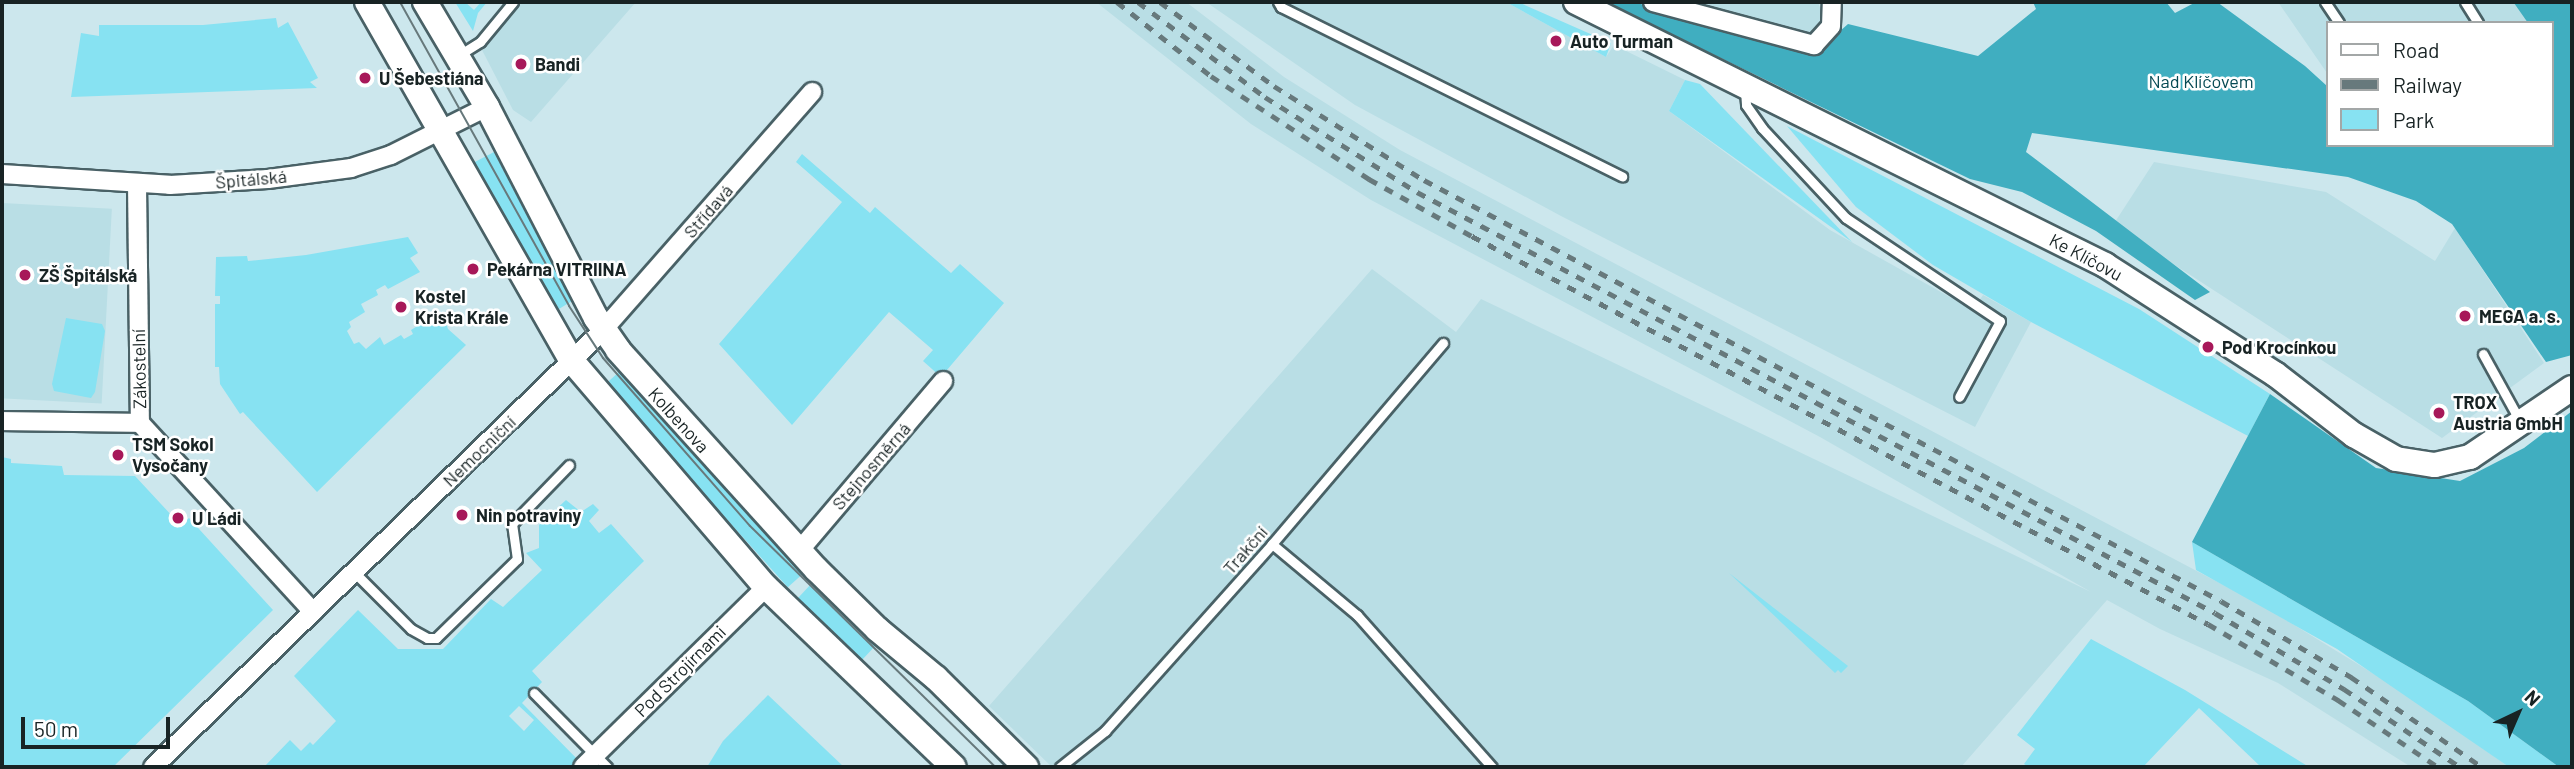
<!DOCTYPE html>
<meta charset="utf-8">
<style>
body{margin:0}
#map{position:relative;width:2574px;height:769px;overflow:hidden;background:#cce7ed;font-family:Barlow,sans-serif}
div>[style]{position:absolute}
.built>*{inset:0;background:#b9dee5;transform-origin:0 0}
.green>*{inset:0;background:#87e2f2;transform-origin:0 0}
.forest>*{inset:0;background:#40aec0}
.roads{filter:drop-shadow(2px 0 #496166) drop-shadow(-2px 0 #496166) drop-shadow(0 2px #496166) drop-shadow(0 -2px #496166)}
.lane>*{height:9px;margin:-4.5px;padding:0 4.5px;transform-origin:4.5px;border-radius:4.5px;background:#fff}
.street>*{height:18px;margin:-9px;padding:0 9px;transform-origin:9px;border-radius:9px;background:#fff}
.secondary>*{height:24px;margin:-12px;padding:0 12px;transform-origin:12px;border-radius:12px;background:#fff}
.tram>*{height:2px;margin:-1px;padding:0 1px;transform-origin:1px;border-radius:1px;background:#67797c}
.rail>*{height:5px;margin-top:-2.5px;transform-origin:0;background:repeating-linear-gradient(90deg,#67797c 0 9px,transparent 0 18px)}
.dots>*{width:19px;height:19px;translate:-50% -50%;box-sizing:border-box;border:4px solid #fff;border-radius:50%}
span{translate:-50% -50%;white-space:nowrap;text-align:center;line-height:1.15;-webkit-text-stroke:5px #fff;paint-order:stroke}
.poi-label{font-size:18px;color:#182324;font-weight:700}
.left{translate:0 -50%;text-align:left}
.park-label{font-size:18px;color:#054953}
.street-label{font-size:18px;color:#182324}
.frame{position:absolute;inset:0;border:4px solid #182324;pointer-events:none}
.legend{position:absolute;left:2326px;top:21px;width:228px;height:126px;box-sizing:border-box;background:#fff;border:2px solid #a3a7a7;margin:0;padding:9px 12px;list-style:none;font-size:21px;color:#182324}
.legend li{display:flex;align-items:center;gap:14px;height:35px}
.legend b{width:35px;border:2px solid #a3a7a7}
.north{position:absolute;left:2483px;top:678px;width:70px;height:70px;-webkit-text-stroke:5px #fff;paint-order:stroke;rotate:44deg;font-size:19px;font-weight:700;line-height:28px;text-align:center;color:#182324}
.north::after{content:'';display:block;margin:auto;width:24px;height:32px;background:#182324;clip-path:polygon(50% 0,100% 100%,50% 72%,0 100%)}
.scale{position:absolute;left:21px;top:717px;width:149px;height:32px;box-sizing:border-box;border:4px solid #182324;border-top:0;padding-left:9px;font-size:21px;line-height:24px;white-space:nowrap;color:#182324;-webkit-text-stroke:5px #fff;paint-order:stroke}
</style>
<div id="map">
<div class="built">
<i style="clip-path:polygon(511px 2px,636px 2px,531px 122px,513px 110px,482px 50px,516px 8px)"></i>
<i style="clip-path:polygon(1096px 2px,1186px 2px,1284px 77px,1400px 150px,2263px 606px,2400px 690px,2509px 767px,2411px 767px,2278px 683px,2160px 629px,2107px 600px,1961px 767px,1052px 767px,989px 706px,1372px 269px,1456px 332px,1481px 299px,2091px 592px,1820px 437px,1371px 200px,1251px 124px)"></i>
<i style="clip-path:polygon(1206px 2px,1506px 2px,1606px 57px,1614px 45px,1685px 80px,1669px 111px,1830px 230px,1973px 310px,1983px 295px,2031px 322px,1975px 427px,1561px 216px,1355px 105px)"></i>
<i style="clip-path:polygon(1699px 2px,1818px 2px,1824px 19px,1810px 35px)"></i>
<i style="clip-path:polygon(2278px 2px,2516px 2px,2528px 23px,2327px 23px,2327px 73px)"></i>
<i style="clip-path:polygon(2154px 162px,2326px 192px,2435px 261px,2455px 228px,2544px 363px,2442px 438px,2113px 225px)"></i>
<i style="left:2px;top:203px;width:110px;height:195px;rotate:3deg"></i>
</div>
<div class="green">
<i style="clip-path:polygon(455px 2px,465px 2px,474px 10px,481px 2px,487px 2px,478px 13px,473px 31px)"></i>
<i style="clip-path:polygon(1506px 2px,1518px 2px,1611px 43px,1606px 57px)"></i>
<i style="clip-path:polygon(276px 18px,278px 28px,288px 22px,318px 78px,310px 82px,317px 88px,71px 97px,81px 33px,99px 36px,99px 25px,203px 25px)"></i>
<i style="clip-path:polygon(1685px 80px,1700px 84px,1852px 242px,1669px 111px)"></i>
<i style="clip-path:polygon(1787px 126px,2139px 309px,2270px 394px,2248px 436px,2031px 322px,1933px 265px,1856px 207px)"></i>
<i style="clip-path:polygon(494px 152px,572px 301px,554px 312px,471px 164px)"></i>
<i style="clip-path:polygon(802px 154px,870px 213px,875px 207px,951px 273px,960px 264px,1004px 303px,941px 377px,923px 361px,933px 350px,889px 312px,792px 425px,719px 344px,842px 202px,796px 162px)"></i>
<i style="clip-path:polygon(408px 237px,418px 253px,410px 258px,420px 272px,388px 289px,385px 285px,376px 290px,378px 295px,361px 304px,365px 312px,349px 322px,351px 327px,347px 331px,354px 344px,359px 342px,366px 349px,380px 337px,384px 345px,401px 335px,404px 339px,413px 334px,411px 330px,442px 311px,448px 329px,466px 345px,317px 492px,243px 412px,240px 414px,220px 384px,219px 367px,215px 367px,215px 304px,220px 304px,220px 296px,215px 296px,216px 257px,247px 256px,248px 261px,306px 255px)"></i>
<i style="clip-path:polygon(66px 318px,102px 324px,105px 331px,95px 392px,91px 398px,54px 391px,52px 384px)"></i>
<i style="left:620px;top:371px;width:273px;height:20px;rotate:48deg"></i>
<i style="clip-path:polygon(2px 446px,2px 457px,11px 459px,11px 463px,62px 466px,64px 475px,135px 476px,174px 518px,171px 520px,177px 528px,189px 518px,273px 610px,113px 767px,2px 767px)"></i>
<i style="clip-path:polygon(evenodd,566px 500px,581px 512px,593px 504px,599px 510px,589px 521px,599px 533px,611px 524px,644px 561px,532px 671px,542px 682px,522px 703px,585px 767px,264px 767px,290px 740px,301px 751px,310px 742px,313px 745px,336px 721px,294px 676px,358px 610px,398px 649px,443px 649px,491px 599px,503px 607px,542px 570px,526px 553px,539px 548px,539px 525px,566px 500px,519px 706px,534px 720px,524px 731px,509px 716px,519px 706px)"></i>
<i style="clip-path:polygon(2192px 542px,2468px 701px,2559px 767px,2509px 767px,2337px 649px,2196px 570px)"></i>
<i style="clip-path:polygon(1729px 573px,1848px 666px,1841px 673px,1838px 670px,1835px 673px)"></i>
<i style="left:813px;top:582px;width:89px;height:24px;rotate:43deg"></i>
<i style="clip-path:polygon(2091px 639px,2185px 690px,2309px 767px,2261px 767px,2199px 708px,2143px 767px,2029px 767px,2024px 764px,2035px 749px,2017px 735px)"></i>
<i style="clip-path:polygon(768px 695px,844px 767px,707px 767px,723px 741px)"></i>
</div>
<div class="forest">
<i style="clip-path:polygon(1605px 2px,1634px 2px,1813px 55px,1848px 24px,1978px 56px,2036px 9px,2033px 2px,2166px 2px,2175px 13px,2196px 2px,2217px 2px,2305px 66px,2327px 86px,2327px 145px,2551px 145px,2551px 23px,2528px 23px,2514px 3px,2572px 2px,2572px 355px,2546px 362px,2452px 224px,2416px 201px,2348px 177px,2032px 133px,2026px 152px,2210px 292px,2195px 300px,2096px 231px,2022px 192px,1970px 179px)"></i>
<i style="clip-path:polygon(2270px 394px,2376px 468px,2460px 481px,2524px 448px,2572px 411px,2572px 767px,2559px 767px,2468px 701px,2192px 542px)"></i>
</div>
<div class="roads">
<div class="lane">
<i style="left:1278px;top:2px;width:6px;rotate:59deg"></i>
<i style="left:1281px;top:7px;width:381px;rotate:26.4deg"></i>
<i style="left:2325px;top:2px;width:25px;rotate:56deg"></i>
<i style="left:2465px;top:2px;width:25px;rotate:58deg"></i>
<i style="left:459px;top:55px;width:25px;rotate:-32deg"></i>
<i style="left:480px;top:42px;width:52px;rotate:-50.5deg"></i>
<i style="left:1745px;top:90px;width:15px;rotate:86deg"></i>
<i style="left:1746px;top:105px;width:28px;rotate:55deg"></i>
<i style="left:1762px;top:128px;width:123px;rotate:47deg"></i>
<i style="left:1846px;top:218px;width:185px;rotate:33.8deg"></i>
<i style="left:2000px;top:321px;width:86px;rotate:118.3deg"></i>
<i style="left:2483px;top:354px;width:77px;rotate:61.1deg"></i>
<i style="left:1272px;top:544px;width:111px;rotate:39.9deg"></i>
<i style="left:1357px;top:615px;width:203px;rotate:48.4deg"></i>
<i style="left:355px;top:573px;width:79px;rotate:45deg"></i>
<i style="left:411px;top:629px;width:18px;rotate:29deg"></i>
<i style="left:427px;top:638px;width:9px"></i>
<i style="left:436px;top:638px;width:113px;rotate:-44.3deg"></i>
<i style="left:517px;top:559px;width:35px;rotate:-98deg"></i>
<i style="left:512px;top:524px;width:82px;rotate:-46deg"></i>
<i style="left:534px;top:693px;width:104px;rotate:45.4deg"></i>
<i style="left:1060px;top:767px;width:58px;rotate:-38.7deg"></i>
<i style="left:1105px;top:731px;width:251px;rotate:-48.2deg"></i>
<i style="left:1272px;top:544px;width:264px;rotate:-49.6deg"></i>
</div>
<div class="street">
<i style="left:1653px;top:2px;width:167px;rotate:15deg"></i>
<i style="left:1814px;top:45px;width:25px;rotate:-48deg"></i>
<i style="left:1831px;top:26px;width:24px;rotate:-88deg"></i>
<i style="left:2px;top:174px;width:168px;rotate:3.7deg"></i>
<i style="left:170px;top:185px;width:98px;rotate:-3.5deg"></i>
<i style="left:268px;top:179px;width:84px;rotate:-7.5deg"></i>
<i style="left:351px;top:168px;width:42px;rotate:-18deg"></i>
<i style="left:391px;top:155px;width:107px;rotate:-26.6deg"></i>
<i style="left:137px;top:184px;width:239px;rotate:89.3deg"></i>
<i style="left:140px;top:423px;width:256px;rotate:47.5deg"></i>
<i style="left:2px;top:421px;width:138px;rotate:0.8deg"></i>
<i style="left:799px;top:551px;width:223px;rotate:-49.7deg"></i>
<i style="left:153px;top:767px;width:627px;rotate:-44.16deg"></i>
<i style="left:603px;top:330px;width:317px;rotate:-48.7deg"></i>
<i style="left:583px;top:767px;width:257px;rotate:-44.5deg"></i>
</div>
<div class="secondary">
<i style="left:367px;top:2px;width:413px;rotate:60.3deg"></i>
<i style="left:572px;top:361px;width:298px;rotate:49.4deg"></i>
<i style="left:766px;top:587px;width:260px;rotate:43.8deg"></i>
<i style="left:425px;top:2px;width:122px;rotate:59.4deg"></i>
<i style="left:487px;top:107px;width:237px;rotate:62.7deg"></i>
<i style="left:596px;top:318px;width:39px;rotate:55deg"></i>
<i style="left:618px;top:350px;width:295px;rotate:47.9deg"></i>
<i style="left:816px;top:569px;width:86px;rotate:44.5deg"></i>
<i style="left:877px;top:629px;width:77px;rotate:39.7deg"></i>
<i style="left:936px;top:678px;width:127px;rotate:44.7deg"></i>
<i style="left:1576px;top:2px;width:591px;rotate:26.43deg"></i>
<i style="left:2105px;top:265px;width:202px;rotate:32.7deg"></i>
<i style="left:2275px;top:374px;width:100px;rotate:37.7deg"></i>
<i style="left:2354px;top:435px;width:48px;rotate:29.7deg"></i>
<i style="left:2396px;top:459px;width:39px;rotate:9deg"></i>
<i style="left:2435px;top:465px;width:36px;rotate:-13deg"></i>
<i style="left:2470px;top:457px;width:123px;rotate:-34.1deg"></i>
</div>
</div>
<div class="tram">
<i style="left:400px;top:2px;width:348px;rotate:60.9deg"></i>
<i style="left:569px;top:306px;width:62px;rotate:56.8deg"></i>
<i style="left:603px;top:358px;width:223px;rotate:48.8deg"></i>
<i style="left:750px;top:526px;width:344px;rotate:44.5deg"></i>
</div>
<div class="rail">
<i style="left:1117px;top:2px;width:120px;rotate:38.2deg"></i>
<i style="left:1211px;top:76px;width:189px;rotate:33.1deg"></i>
<i style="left:1369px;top:179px;width:118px;rotate:29deg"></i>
<i style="left:1472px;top:236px;width:832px;rotate:27.8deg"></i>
<i style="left:2208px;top:624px;width:151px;rotate:30.3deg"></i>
<i style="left:2338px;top:700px;width:120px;rotate:33.8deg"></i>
<i style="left:1138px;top:2px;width:159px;rotate:36.8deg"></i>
<i style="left:1265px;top:97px;width:179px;rotate:32deg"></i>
<i style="left:1417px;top:192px;width:902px;rotate:27.81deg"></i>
<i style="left:2215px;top:613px;width:150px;rotate:30.5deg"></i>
<i style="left:2344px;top:689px;width:140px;rotate:33.9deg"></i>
<i style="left:1160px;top:2px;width:142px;rotate:36.4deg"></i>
<i style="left:1274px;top:86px;width:177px;rotate:32.1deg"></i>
<i style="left:1424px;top:180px;width:901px;rotate:27.84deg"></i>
<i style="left:2221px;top:601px;width:151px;rotate:30.3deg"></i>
<i style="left:2351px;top:677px;width:159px;rotate:34.5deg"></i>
</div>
<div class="dots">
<i style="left:1556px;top:41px;background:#a71859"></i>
<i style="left:521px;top:64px;background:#a71859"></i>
<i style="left:365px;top:78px;background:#a71859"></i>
<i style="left:473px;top:269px;background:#a71859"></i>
<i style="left:25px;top:275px;background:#a71859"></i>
<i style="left:401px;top:307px;background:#a71859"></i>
<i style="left:2465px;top:316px;background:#a71859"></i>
<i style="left:2208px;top:347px;background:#a71859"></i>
<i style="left:2439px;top:413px;background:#a71859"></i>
<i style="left:118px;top:455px;background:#a71859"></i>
<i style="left:462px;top:515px;background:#a71859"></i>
<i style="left:178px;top:518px;background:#a71859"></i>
</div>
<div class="poi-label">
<span class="left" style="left:1570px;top:41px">Auto Turman</span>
<span class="left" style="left:535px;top:64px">Bandi</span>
<span class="left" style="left:379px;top:78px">U Šebestiána</span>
<span class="left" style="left:487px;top:269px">Pekárna VITRIINA</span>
<span class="left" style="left:39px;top:275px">ZŠ Špitálská</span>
<span class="left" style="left:415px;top:307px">Kostel<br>Krista Krále</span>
<span class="left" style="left:2479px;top:316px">MEGA a. s.</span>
<span class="left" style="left:2222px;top:347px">Pod Krocínkou</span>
<span class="left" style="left:2453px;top:413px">TROX<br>Austria GmbH</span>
<span class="left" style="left:132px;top:455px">TSM Sokol<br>Vysočany</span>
<span class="left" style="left:476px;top:515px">Nin potraviny</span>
<span class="left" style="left:192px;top:518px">U Ládi</span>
</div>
<div class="park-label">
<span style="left:2201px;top:81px">Nad Klíčovem</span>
</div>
<div class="street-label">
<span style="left:251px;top:179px;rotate:-5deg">Špitálská</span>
<span style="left:708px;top:211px;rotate:-49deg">Střídavá</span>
<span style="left:2086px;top:257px;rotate:28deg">Ke Klíčovu</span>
<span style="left:139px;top:369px;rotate:-91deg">Zákostelní</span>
<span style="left:679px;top:420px;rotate:48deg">Kolbenova</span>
<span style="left:479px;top:451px;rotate:-44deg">Nemocniční</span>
<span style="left:871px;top:466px;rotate:-49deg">Stejnosměrná</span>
<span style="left:1245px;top:550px;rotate:-49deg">Trakční</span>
<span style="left:680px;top:671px;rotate:-45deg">Pod Strojírnami</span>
</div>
<div class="frame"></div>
<ul class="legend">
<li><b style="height:9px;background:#fff"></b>Road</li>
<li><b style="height:9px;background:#67797c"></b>Railway</li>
<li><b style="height:19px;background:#87e2f2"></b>Park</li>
</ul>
<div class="north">N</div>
<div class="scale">50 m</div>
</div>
